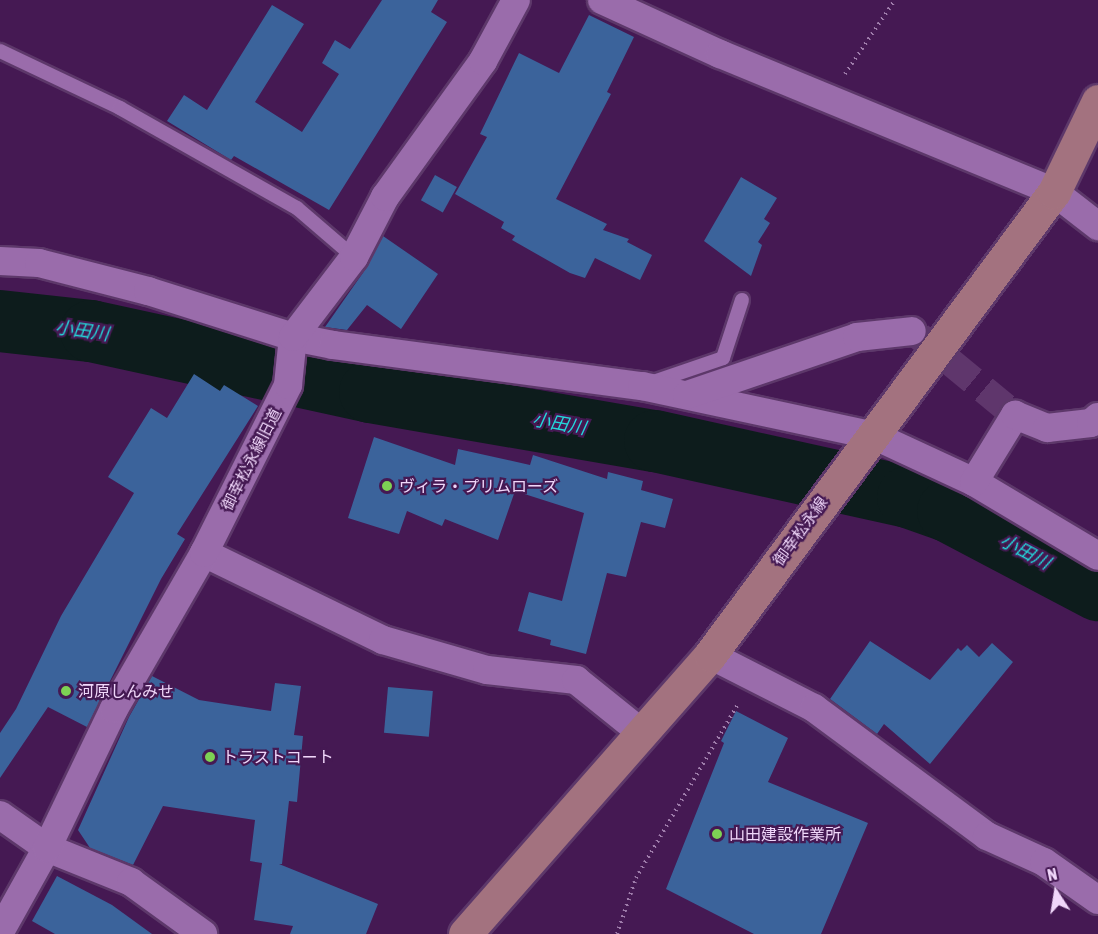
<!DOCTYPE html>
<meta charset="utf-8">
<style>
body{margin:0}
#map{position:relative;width:1098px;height:934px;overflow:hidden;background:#451953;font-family:"Asap Condensed","Noto Sans JP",sans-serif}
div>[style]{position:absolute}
.river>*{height:62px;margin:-31px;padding:0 31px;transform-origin:31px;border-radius:31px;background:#0d1c1c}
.building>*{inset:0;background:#3b639b;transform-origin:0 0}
.minor-tunnel>*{height:28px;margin-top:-14px;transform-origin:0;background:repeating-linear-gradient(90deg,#5f366c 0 28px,transparent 0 42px)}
.path>*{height:4px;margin-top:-2px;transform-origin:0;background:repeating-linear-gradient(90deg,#9f7dab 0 1.5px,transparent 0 6px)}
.roads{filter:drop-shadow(2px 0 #5d386a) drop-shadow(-2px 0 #5d386a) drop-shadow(0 2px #5d386a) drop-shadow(0 -2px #5d386a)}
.service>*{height:14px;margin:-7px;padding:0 7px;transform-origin:7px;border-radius:7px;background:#9a6cab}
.minor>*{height:28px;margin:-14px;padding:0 14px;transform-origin:14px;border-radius:14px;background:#9a6cab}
.secondary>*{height:33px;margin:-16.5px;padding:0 16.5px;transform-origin:16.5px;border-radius:16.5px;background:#a3727f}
.dots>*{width:16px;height:16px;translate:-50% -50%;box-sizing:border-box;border:3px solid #451953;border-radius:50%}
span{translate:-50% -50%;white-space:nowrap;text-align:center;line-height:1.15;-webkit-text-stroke:4.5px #451953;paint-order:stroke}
.street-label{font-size:16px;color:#f0d7fa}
.poi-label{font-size:16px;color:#f0d7fa}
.left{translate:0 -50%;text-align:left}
.water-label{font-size:18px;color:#24d8db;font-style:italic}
.north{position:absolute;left:1026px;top:862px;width:60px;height:60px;-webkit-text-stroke:4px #451953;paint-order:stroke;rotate:348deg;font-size:16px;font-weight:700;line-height:24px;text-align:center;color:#f0d7fa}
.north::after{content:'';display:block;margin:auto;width:21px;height:27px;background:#f0d7fa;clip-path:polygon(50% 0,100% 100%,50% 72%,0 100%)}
</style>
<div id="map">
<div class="river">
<i style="left:0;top:321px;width:92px;rotate:6.3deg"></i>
<i style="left:91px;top:331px;width:286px;rotate:12.3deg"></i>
<i style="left:370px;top:392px;width:289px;rotate:9.8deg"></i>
<i style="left:655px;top:441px;width:259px;rotate:12.5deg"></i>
<i style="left:908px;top:497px;width:42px;rotate:19.3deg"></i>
<i style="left:948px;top:511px;width:170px;rotate:27.8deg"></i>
</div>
<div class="building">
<i style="clip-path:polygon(382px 0,438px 0,431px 12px,447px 22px,329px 210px,234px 156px,231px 160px,167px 121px,184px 95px,207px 110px,272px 5px,304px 24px,255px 102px,302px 132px,339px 74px,322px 63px,335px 40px,350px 49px)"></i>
<i style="clip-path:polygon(589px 15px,634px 37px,607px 92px,611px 94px,556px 199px,607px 224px,603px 230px,629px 239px,627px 242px,652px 255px,640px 280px,595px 258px,585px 278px,570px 273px,512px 240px,515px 236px,501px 228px,504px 222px,455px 194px,487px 137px,480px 134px,519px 53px,559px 73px)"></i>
<i style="left:435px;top:175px;width:25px;height:29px;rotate:29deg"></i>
<i style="clip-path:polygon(741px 177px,777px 198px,764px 219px,770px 223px,758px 242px,762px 245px,751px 276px,704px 241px)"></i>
<i style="clip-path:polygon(383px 236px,438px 274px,401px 329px,367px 305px,347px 330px,325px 327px,367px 267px)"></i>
<i style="clip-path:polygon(194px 374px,220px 391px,224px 385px,258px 406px,177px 534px,185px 539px,161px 579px,87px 727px,48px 707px,0 778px,0 733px,16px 709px,61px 616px,134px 493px,108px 477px,151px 408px,167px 418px)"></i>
<i style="clip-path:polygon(374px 437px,455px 465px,458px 449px,530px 465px,533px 455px,607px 479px,608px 472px,643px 481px,641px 490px,673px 499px,665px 528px,641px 522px,626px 577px,607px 573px,586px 654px,550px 645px,551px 640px,518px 631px,529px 592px,562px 601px,584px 513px,515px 491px,498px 540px,445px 519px,442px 526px,407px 511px,399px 534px,348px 518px)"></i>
<i style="clip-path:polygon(870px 641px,930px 680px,958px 648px,961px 651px,967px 645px,979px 657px,992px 643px,1013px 662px,930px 764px,884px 724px,877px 734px,830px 699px)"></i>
<i style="clip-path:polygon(152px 676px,199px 700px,271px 711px,275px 683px,301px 686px,294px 735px,303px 736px,297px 802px,289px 801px,282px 864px,279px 864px,378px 904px,366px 934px,290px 934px,293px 926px,254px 920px,262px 863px,250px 861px,255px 820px,163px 806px,133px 865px,90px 848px,78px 830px,129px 717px)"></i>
<i style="left:388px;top:687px;width:45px;height:46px;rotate:5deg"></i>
<i style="clip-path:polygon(736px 711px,788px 738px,768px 782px,868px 823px,821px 934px,754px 934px,666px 889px,724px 743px,721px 741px)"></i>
<i style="clip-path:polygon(57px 876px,112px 905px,152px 934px,55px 934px,32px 921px)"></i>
</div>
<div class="minor-tunnel">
<i style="left:919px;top:336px;width:124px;rotate:39.5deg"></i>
</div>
<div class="path">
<i style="left:845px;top:74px;width:89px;rotate:-56deg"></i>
<i style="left:617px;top:934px;width:59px;rotate:-71.3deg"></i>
<i style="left:636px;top:878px;width:202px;rotate:-59.6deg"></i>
</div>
<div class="roads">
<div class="service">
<i style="left:0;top:51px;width:133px;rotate:25.4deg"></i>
<i style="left:120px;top:108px;width:203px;rotate:29.5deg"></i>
<i style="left:297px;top:208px;width:75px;rotate:40.7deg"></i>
<i style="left:653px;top:382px;width:74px;rotate:-18.9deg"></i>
<i style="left:723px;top:358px;width:61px;rotate:-71.9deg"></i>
</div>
<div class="minor">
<i style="left:602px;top:0;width:130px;rotate:24.6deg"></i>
<i style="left:720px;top:54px;width:361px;rotate:22.4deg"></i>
<i style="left:1054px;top:192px;width:56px;rotate:37.7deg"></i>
<i style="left:0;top:261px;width:39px;rotate:3deg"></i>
<i style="left:39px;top:263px;width:113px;rotate:14.4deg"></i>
<i style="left:148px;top:291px;width:152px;rotate:17.6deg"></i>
<i style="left:293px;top:337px;width:41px;rotate:11.3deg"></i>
<i style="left:333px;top:345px;width:312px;rotate:7.6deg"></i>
<i style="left:642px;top:386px;width:238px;rotate:12.1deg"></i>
<i style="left:875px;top:436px;width:109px;rotate:24.9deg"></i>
<i style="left:974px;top:482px;width:144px;rotate:30.8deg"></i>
<i style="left:687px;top:395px;width:180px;rotate:-18.8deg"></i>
<i style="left:857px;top:337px;width:55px;rotate:-6.2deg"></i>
<i style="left:974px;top:482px;width:79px;rotate:-58.5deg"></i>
<i style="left:1015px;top:415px;width:35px;rotate:22deg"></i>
<i style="left:1047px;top:428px;width:44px;rotate:-6.5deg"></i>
<i style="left:1091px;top:423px;width:9px;rotate:-41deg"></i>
<i style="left:204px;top:553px;width:199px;rotate:25.9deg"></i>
<i style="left:383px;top:640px;width:108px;rotate:16.1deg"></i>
<i style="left:487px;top:670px;width:90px;rotate:6.4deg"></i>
<i style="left:576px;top:680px;width:85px;rotate:38.8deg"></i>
<i style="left:710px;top:655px;width:117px;rotate:27deg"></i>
<i style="left:814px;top:708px;width:215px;rotate:36.5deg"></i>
<i style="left:987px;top:836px;width:63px;rotate:24.5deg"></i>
<i style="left:1044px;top:862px;width:66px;rotate:35.1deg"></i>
<i style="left:0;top:815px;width:57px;rotate:35.1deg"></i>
<i style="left:47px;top:848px;width:91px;rotate:22deg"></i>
<i style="left:131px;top:882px;width:89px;rotate:35.8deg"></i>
<i style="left:0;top:932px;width:96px;rotate:-60.8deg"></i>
<i style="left:47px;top:848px;width:154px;rotate:-64.3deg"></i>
<i style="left:114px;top:709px;width:180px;rotate:-60deg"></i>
<i style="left:204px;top:553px;width:188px;rotate:-63.4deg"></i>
<i style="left:288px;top:385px;width:48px;rotate:-84.1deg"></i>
<i style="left:293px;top:337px;width:101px;rotate:-52.7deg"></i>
<i style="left:354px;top:257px;width:68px;rotate:-62.7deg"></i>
<i style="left:385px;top:197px;width:168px;rotate:-54.2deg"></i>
<i style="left:483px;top:61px;width:69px;rotate:-61.6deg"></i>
</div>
<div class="secondary">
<i style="left:465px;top:934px;width:371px;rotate:-48.7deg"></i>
<i style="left:710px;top:655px;width:577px;rotate:-53.39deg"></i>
<i style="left:1054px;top:192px;width:101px;rotate:-64.2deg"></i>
</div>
</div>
<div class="dots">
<i style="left:387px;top:486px;background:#7dd154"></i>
<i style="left:66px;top:691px;background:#7dd154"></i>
<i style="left:210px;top:757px;background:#7dd154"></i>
<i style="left:717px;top:834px;background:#7dd154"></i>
</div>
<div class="street-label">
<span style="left:251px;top:459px;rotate:-63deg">御幸松永線旧道</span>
<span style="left:800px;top:531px;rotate:-54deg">御幸松永線</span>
</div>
<div class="poi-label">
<span class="left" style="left:399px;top:486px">ヴィラ・プリムローズ</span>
<span class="left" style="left:78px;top:691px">河原しんみせ</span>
<span class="left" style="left:222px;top:757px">トラストコート</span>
<span class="left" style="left:729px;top:834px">山田建設作業所</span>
</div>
<div class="water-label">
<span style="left:82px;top:331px;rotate:8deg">小田川</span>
<span style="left:559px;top:424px;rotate:10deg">小田川</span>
<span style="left:1025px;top:552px;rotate:28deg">小田川</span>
</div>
<div class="north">N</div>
</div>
